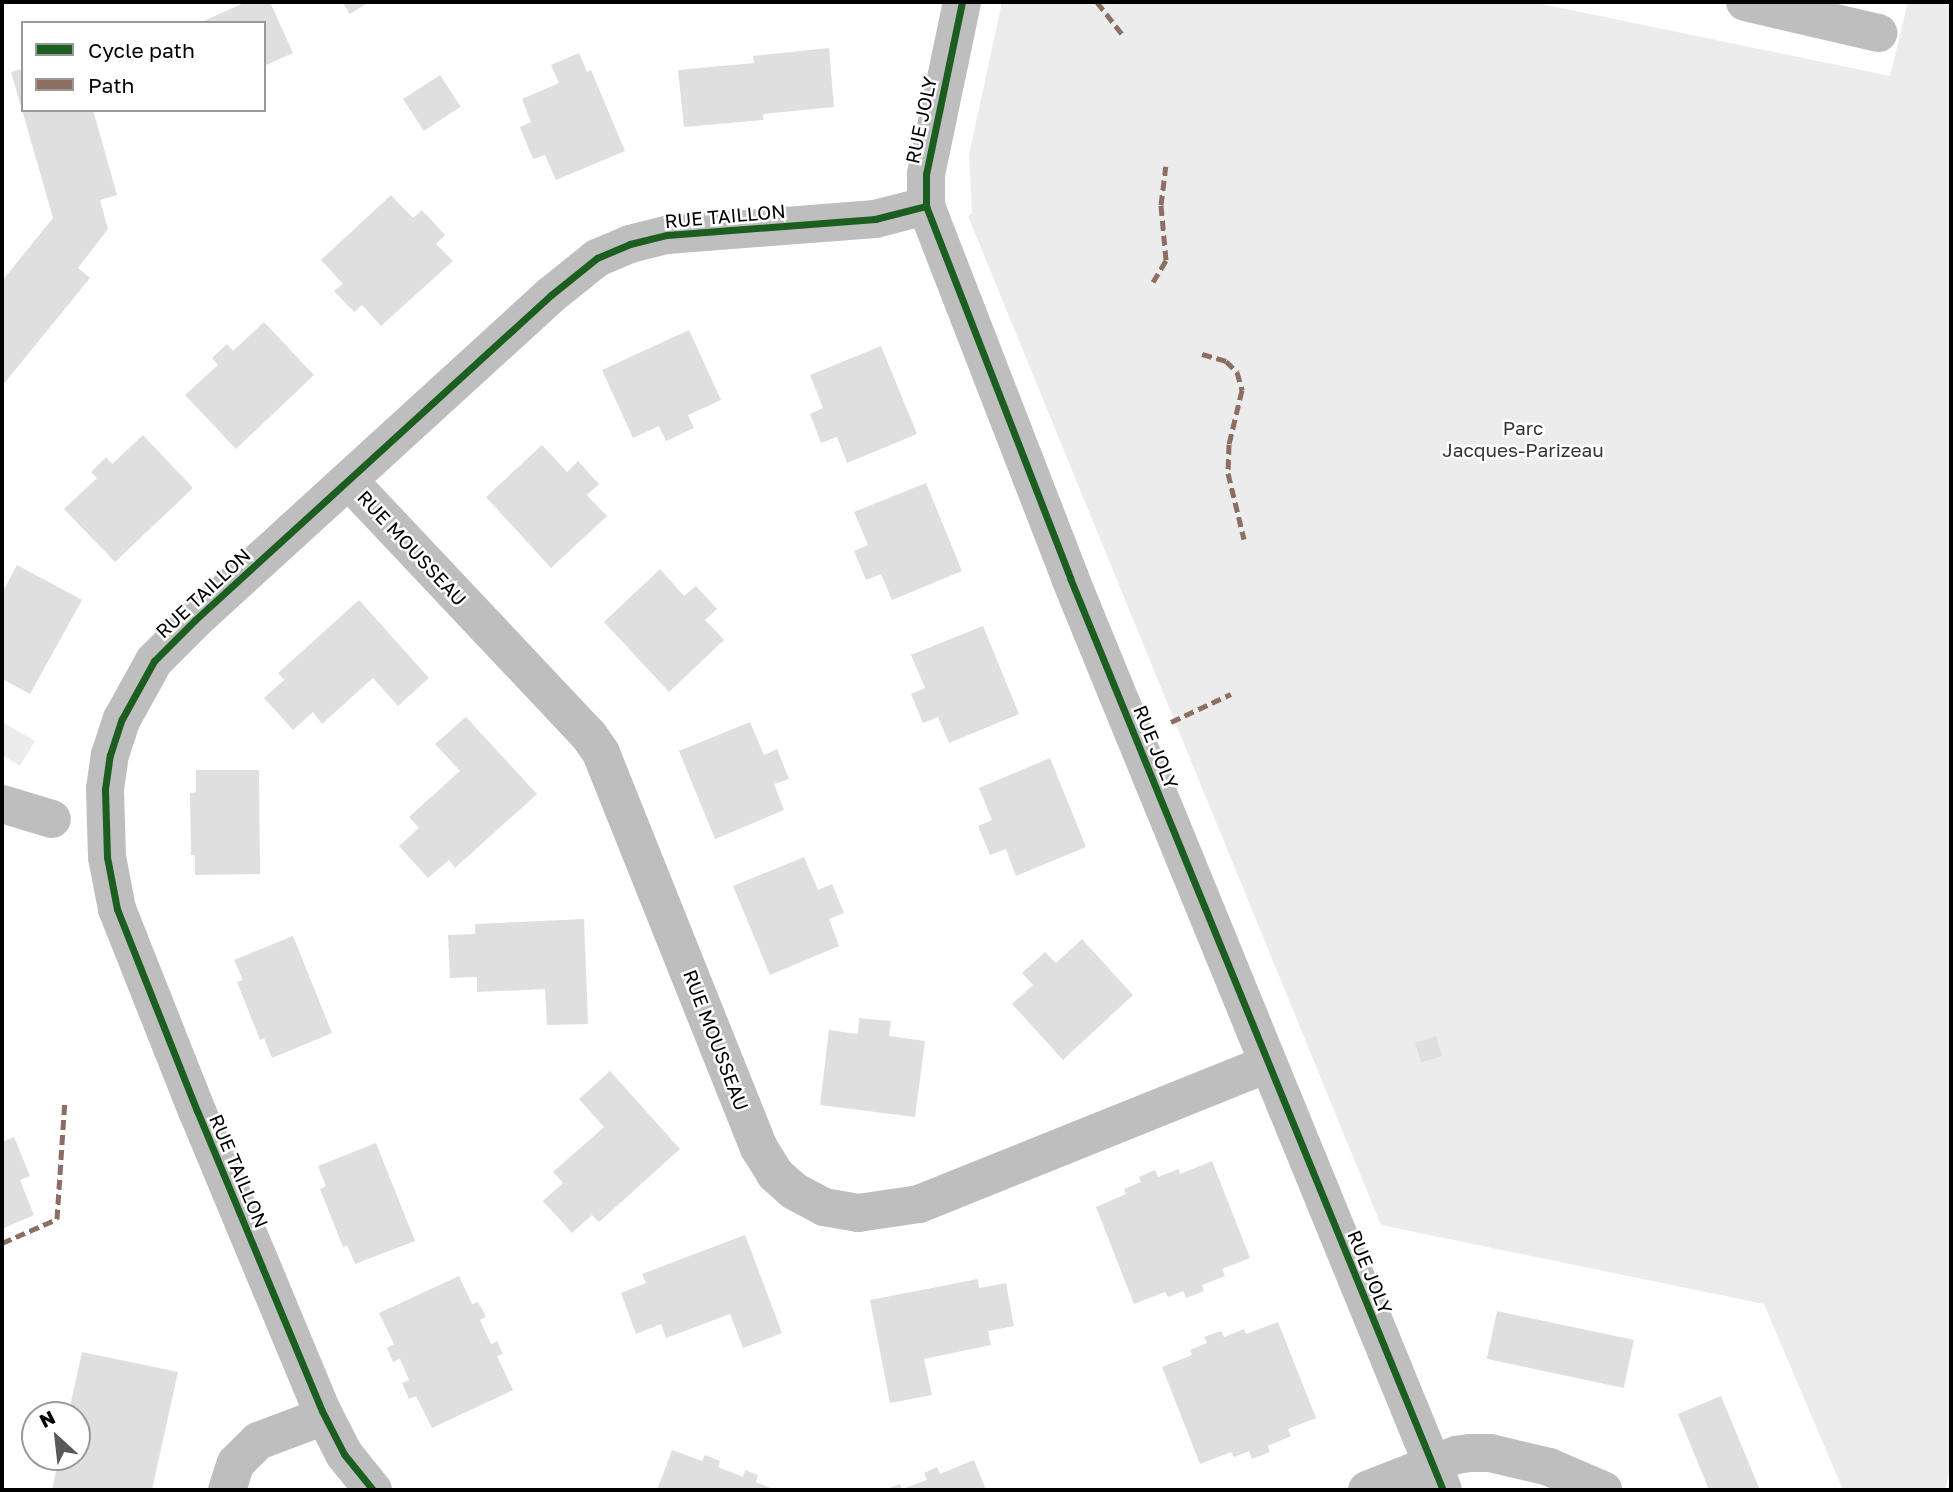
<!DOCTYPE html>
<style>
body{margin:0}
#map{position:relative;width:1953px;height:1492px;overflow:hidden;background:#fff;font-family:"Golos Text",sans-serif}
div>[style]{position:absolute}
.green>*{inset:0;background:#ececec}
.building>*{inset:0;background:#dfdfdf;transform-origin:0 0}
.minor>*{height:38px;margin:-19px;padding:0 19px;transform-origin:19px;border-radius:19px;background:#bebebe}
.quiet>*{height:5px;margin-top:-2.5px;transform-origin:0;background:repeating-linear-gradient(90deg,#8d6e63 0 10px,transparent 0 15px)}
.cycleway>*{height:7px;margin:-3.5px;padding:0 3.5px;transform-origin:3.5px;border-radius:3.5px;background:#1b5e20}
span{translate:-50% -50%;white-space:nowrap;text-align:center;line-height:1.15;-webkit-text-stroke:5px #fff;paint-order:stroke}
.street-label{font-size:19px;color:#000}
.park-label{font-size:19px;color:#333}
.frame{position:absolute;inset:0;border:4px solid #000;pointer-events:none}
.legend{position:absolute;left:21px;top:21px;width:245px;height:91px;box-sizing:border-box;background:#fff;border:2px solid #999;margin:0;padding:9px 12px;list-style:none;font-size:21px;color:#000}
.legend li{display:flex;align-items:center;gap:14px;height:35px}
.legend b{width:35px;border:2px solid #999}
.north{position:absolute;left:21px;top:1401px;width:70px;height:70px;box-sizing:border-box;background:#fff;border:2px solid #999;border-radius:50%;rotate:333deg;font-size:19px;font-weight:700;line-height:28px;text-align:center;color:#000}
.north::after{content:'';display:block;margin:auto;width:24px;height:32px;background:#595959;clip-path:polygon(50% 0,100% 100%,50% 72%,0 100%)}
</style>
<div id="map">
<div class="green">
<i style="clip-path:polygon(1002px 2px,1532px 2px,1890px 76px,1908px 2px,1951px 2px,1951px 1464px,1945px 1490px,1843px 1490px,1764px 1304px,1381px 1225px,968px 216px,972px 214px,969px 155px)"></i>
<i style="clip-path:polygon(2px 722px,35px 741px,20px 766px,2px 755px)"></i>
</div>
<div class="building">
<i style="clip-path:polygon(246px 2px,270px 2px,293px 53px,264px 66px,264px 23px,199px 23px)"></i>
<i style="clip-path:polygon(342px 2px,369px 2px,350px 14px)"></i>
<i style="clip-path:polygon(829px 48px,834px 107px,763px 114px,763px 120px,684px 127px,678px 70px,754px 63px,753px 56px)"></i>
<i style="clip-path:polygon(579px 53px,587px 72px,591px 70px,625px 151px,556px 180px,545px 155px,533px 159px,520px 127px,531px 122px,522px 99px,559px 83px,551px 65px)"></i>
<i style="clip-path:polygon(23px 69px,23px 110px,22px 110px,11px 72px)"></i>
<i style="left:440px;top:75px;width:38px;height:44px;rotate:57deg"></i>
<i style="clip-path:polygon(22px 110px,93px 110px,117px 195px,100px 200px,108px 229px,78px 268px,90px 278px,2px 386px,2px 281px,53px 218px)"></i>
<i style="clip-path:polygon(391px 195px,413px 218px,422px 210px,445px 235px,436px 244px,453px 261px,381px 326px,362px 305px,354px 312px,334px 291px,343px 284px,321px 260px)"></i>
<i style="clip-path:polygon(264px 322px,314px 375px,236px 449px,185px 395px,218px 365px,212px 358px,227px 344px,233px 351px)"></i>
<i style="clip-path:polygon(689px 330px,721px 400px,688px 415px,694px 428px,666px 441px,659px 426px,633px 438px,602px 370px)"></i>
<i style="clip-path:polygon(881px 346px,917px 434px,847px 463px,837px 437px,821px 443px,810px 414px,823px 408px,810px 375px)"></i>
<i style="clip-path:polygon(143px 435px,193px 488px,115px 562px,64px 509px,97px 478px,91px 472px,106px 457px,112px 464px)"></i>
<i style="clip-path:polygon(542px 445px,567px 472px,578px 461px,599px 484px,587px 495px,607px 516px,551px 568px,486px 497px)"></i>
<i style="clip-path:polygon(926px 483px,962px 571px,892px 600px,881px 574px,866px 580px,854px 551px,868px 545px,854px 512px)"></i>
<i style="clip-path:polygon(17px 565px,82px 600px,30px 694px,2px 679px,2px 593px)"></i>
<i style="clip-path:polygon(660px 569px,684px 596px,696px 586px,717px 609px,705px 620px,724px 640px,669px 692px,604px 622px)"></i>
<i style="clip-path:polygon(359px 600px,429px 678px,398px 706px,373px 678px,322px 724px,313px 712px,293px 730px,264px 698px,284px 680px,278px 673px)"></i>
<i style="clip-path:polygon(983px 626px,1019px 714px,949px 743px,938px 717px,923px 723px,911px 694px,925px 688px,911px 655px)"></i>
<i style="clip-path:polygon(466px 717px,537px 794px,455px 868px,449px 860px,428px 878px,399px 846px,419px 828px,409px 817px,460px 771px,435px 744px)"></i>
<i style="clip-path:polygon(750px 722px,764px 755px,777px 749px,789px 779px,774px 784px,784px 810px,715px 839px,679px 751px)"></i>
<i style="clip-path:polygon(1050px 758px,1086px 847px,1016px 876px,1006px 849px,990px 855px,978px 826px,992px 820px,979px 788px)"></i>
<i style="clip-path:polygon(196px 770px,259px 770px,260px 874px,195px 875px,195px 855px,191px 855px,190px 793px,196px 792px)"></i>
<i style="clip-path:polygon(804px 857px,818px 890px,832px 884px,844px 913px,829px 919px,839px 946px,770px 975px,733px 886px)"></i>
<i style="clip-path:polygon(584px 919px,588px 1024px,547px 1025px,545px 989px,477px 992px,477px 977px,450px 978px,448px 935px,475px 934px,475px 924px)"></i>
<i style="clip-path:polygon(293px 936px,332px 1033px,272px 1058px,264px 1038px,260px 1040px,237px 982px,243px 980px,234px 960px)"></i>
<i style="clip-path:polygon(1082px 939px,1133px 995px,1063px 1060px,1012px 1004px,1033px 985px,1022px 973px,1045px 952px,1056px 963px)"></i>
<i style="clip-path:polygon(859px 1018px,891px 1021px,889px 1036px,925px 1041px,915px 1117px,820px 1105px,829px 1030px,858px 1034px)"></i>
<i style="left:1436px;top:1036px;width:21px;height:22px;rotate:73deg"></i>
<i style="clip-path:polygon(610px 1071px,680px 1149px,599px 1222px,592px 1215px,572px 1233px,543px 1201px,563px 1183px,553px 1172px,604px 1127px,579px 1099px)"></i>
<i style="clip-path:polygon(14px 1137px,30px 1176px,20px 1180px,34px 1215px,2px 1229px,2px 1142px)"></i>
<i style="clip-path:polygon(376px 1143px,415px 1241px,355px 1264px,347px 1245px,343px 1247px,320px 1189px,326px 1186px,318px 1166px)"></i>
<i style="clip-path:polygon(1212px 1161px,1250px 1258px,1222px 1269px,1225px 1276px,1202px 1285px,1204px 1291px,1194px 1295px,1186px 1298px,1183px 1291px,1168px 1297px,1165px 1292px,1134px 1304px,1096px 1207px,1126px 1194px,1124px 1189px,1141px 1182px,1139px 1177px,1155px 1170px,1158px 1177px,1179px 1169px,1180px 1174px)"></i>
<i style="clip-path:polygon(745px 1235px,782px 1333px,743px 1348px,730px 1314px,666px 1338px,661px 1324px,636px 1334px,621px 1293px,646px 1283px,642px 1274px)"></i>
<i style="clip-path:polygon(459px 1276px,472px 1304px,478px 1302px,486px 1317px,480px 1320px,491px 1344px,497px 1341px,503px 1354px,497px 1356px,513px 1390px,432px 1428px,416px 1396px,409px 1399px,402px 1383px,409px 1380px,400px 1359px,393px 1362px,387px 1348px,394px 1344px,379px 1313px)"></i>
<i style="clip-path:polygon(978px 1279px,979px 1288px,1006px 1283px,1014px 1326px,988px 1331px,991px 1345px,924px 1359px,932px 1395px,890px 1403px,870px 1300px)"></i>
<i style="left:1497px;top:1311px;width:140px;height:49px;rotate:12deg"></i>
<i style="clip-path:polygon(1278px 1322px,1316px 1418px,1288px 1429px,1291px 1436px,1268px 1446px,1270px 1452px,1252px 1459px,1249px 1451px,1234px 1457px,1231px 1452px,1200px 1464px,1162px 1367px,1192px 1355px,1190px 1350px,1207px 1343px,1204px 1337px,1212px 1334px,1221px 1331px,1224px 1337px,1244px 1329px,1246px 1334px)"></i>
<i style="clip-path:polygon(82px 1352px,178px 1372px,152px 1490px,52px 1490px,59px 1457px,77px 1457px,77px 1415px,68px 1415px)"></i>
<i style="clip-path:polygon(1721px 1396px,1760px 1490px,1709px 1490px,1707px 1485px,1678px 1414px)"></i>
<i style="clip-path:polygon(672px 1450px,702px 1461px,705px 1455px,720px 1461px,718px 1467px,743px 1477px,745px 1470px,758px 1475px,756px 1482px,776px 1490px,657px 1490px)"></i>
<i style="clip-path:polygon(974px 1460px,986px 1490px,884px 1490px,900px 1484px,902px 1489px,927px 1480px,924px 1473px,937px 1467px,940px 1474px)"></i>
</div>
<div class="minor">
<i style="left:962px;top:2px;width:176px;rotate:101.8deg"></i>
<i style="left:926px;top:174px;width:32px;rotate:90deg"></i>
<i style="left:926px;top:206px;width:399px;rotate:68.8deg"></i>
<i style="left:1070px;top:578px;width:985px;rotate:67.76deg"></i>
<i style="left:1745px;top:2px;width:137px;rotate:13.1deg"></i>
<i style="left:350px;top:482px;width:350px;rotate:46.7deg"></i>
<i style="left:590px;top:737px;width:19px;rotate:55deg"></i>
<i style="left:601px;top:753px;width:425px;rotate:68.2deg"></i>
<i style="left:759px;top:1148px;width:31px;rotate:58deg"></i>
<i style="left:775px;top:1174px;width:25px;rotate:42deg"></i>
<i style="left:794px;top:1191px;width:34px;rotate:28deg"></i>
<i style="left:824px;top:1207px;width:35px;rotate:10deg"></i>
<i style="left:858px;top:1213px;width:62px;rotate:-8.4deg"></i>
<i style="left:919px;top:1204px;width:376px;rotate:-21.9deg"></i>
<i style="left:2px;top:804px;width:52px;rotate:16.7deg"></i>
<i style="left:227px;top:1490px;width:28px;rotate:-72deg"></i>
<i style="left:236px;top:1463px;width:31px;rotate:-45deg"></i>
<i style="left:258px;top:1441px;width:71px;rotate:-20.7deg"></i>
<i style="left:373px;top:1490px;width:46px;rotate:-128.9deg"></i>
<i style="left:344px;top:1454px;width:48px;rotate:-117.1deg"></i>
<i style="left:322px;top:1411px;width:325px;rotate:-112.6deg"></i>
<i style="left:197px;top:1111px;width:217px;rotate:-111.6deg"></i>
<i style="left:117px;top:909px;width:53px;rotate:-100.9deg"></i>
<i style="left:107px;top:857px;width:68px;rotate:-91.7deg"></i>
<i style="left:105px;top:789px;width:34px;rotate:-82deg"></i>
<i style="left:110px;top:755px;width:38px;rotate:-72deg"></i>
<i style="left:122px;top:719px;width:66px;rotate:-61.1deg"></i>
<i style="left:154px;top:661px;width:58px;rotate:-45deg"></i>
<i style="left:195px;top:620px;width:482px;rotate:-42.4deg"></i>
<i style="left:551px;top:295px;width:59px;rotate:-38.8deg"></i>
<i style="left:597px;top:258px;width:36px;rotate:-23deg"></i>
<i style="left:630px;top:244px;width:38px;rotate:-14deg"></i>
<i style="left:667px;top:235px;width:209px;rotate:-4.4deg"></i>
<i style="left:875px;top:219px;width:53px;rotate:-14.3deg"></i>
<i style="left:1367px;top:1490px;width:96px;rotate:-21.5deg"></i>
<i style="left:1456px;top:1455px;width:15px;rotate:-8deg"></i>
<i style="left:1471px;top:1453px;width:19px"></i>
<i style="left:1490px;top:1453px;width:61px;rotate:13.3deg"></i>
<i style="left:1549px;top:1467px;width:59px;rotate:23.1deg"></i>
</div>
<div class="quiet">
<i style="left:1097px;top:2px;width:41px;rotate:52deg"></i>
<i style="left:1153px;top:282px;width:26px;rotate:-59deg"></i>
<i style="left:1166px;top:260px;width:55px;rotate:-95.2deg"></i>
<i style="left:1161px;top:205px;width:39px;rotate:-83deg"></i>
<i style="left:1202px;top:354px;width:25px;rotate:16deg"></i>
<i style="left:1226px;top:361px;width:16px;rotate:45deg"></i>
<i style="left:1237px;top:372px;width:19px;rotate:74deg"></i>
<i style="left:1242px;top:390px;width:56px;rotate:103.5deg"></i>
<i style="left:1229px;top:444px;width:29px;rotate:92deg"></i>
<i style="left:1228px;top:473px;width:68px;rotate:76.4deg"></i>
<i style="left:1171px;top:722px;width:66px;rotate:-25deg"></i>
<i style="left:2px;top:1243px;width:60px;rotate:-23.6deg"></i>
<i style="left:57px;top:1219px;width:119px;rotate:-86.2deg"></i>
</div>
<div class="cycleway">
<i style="left:962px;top:2px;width:176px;rotate:101.8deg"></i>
<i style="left:926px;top:174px;width:32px;rotate:90deg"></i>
<i style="left:926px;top:206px;width:399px;rotate:68.8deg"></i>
<i style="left:1070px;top:578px;width:985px;rotate:67.76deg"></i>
<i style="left:373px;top:1490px;width:46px;rotate:-128.9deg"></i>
<i style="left:344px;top:1454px;width:48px;rotate:-117.1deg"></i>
<i style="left:322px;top:1411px;width:325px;rotate:-112.6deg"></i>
<i style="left:197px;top:1111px;width:217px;rotate:-111.6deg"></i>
<i style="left:117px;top:909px;width:53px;rotate:-100.9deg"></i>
<i style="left:107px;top:857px;width:68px;rotate:-91.7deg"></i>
<i style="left:105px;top:789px;width:34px;rotate:-82deg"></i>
<i style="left:110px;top:755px;width:38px;rotate:-72deg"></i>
<i style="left:122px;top:719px;width:66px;rotate:-61.1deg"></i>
<i style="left:154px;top:661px;width:58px;rotate:-45deg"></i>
<i style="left:195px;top:620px;width:482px;rotate:-42.4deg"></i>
<i style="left:551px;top:295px;width:59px;rotate:-38.8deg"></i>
<i style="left:597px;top:258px;width:36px;rotate:-23deg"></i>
<i style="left:630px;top:244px;width:38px;rotate:-14deg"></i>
<i style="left:667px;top:235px;width:209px;rotate:-4.4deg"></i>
<i style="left:875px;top:219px;width:53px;rotate:-14.3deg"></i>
</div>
<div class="street-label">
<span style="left:921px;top:120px;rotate:-78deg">RUE JOLY</span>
<span style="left:725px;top:216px;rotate:-5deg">RUE TAILLON</span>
<span style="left:412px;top:548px;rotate:47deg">RUE MOUSSEAU</span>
<span style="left:203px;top:593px;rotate:-43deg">RUE TAILLON</span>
<span style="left:1156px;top:747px;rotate:68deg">RUE JOLY</span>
<span style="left:716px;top:1040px;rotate:69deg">RUE MOUSSEAU</span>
<span style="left:239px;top:1171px;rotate:67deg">RUE TAILLON</span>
<span style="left:1370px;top:1272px;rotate:68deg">RUE JOLY</span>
</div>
<div class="park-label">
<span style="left:1523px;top:439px">Parc<br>Jacques-Parizeau</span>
</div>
<div class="frame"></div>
<ul class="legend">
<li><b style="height:9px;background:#1b5e20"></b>Cycle path</li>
<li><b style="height:9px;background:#8d6e63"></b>Path</li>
</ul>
<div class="north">N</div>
</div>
